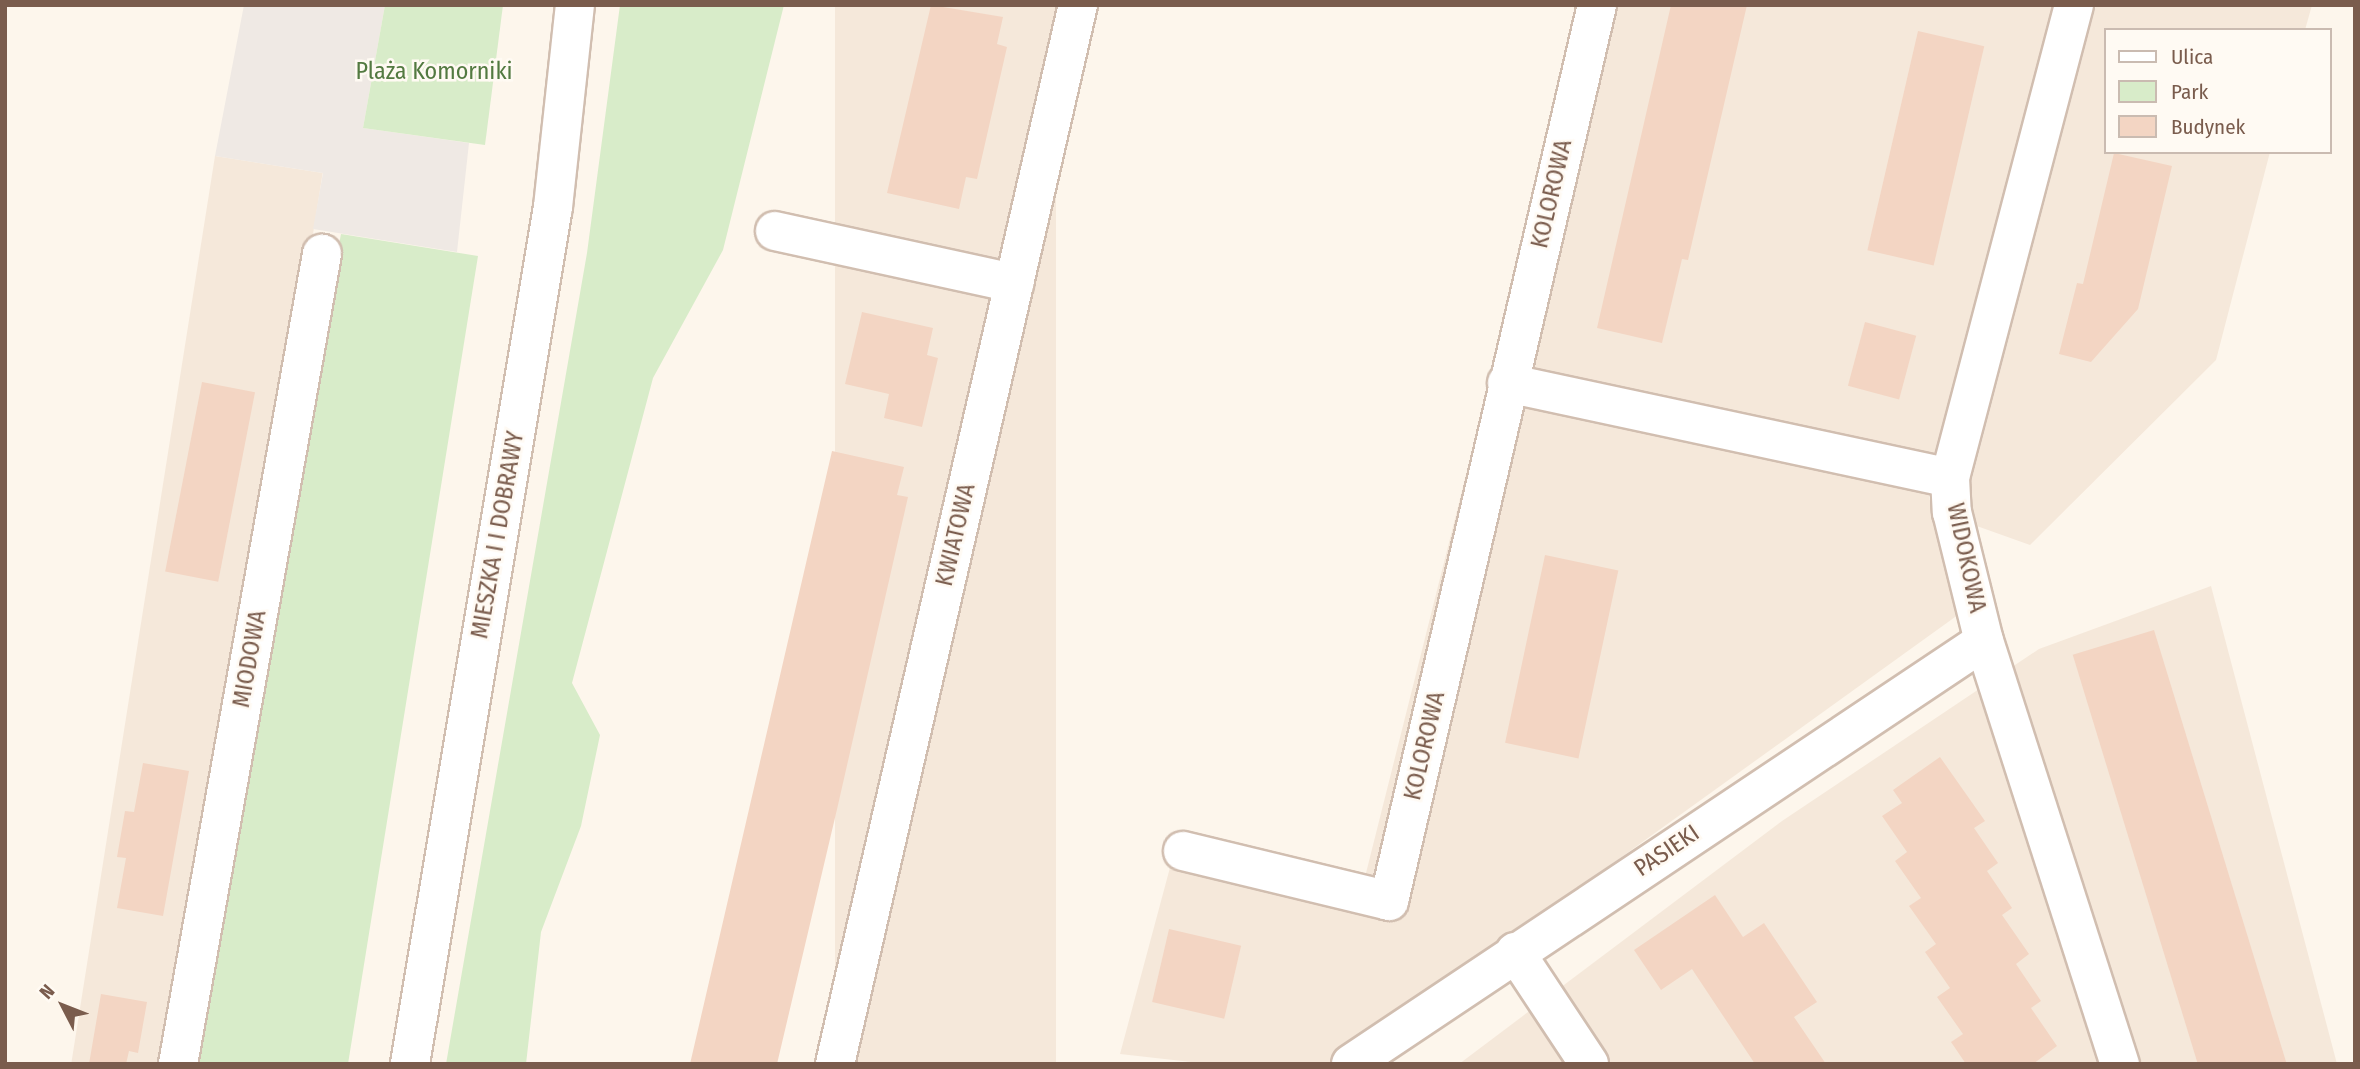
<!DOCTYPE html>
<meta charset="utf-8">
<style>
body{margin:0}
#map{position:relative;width:2360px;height:1069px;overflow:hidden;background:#fdf6ec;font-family:"Fira Sans Condensed",sans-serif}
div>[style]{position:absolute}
.residential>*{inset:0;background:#f5e8da;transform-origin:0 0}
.industrial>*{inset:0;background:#efe9e4}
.green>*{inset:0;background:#d8ecc9}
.building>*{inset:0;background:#f3d5c3;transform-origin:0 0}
.roads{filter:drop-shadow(2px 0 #d1beb0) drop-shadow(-2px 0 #d1beb0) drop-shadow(0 2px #d1beb0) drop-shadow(0 -2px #d1beb0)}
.minor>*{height:38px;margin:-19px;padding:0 19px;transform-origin:19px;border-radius:19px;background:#fff}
span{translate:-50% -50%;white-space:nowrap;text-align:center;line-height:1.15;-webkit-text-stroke:5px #fffaf3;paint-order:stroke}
.park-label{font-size:24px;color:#537a41}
.street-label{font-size:24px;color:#7a5c4d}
.frame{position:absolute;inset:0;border:7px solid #7a5c4d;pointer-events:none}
.legend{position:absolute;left:2104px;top:28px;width:228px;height:126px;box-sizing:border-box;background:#fffaf3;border:2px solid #cabbb1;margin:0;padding:9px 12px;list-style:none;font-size:21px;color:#7a5c4d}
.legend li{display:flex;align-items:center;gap:14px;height:35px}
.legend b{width:35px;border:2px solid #cabbb1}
.north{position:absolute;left:28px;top:971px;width:70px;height:70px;-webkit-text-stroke:5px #fffaf3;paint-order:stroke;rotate:312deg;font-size:19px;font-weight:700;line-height:28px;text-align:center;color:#7a5c4d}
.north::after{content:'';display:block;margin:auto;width:24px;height:32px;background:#7a5c4d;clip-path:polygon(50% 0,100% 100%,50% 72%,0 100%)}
</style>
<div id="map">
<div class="residential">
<i style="left:835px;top:5px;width:221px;height:1086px"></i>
<i style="clip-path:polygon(1584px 5px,2060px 5px,1929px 497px,1962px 612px,1334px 1064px,1209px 1064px,1120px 1054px,1179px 834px,1366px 873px)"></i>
<i style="clip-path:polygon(2096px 5px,2312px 5px,2305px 30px,2106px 30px,2106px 152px,2270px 152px,2216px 360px,2030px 545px,1974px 525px,1968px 494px)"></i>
<i style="left:215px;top:156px;width:109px;height:922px;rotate:9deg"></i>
<i style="clip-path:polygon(2211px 586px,2337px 1064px,1459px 1064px,1782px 821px,2039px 649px)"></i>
</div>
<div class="industrial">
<i style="clip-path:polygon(244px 5px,385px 5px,363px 128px,469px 143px,457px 252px,313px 229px,323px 173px,215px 156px)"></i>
</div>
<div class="green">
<i style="clip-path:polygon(385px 5px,503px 5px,485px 145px,363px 128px)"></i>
<i style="clip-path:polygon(620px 5px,784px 5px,723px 250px,653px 378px,572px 683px,600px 735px,581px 826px,541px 932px,526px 1064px,446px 1064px,587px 253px)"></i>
<i style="clip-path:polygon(341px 234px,478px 256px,348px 1064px,190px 1064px)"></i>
</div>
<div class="building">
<i style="clip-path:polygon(931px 5px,1003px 17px,997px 44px,1007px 47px,977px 179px,966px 177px,959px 209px,887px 193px)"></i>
<i style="clip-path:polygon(1671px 5px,1747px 5px,1688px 260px,1682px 259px,1662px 343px,1597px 328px)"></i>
<i style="left:1918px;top:31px;width:68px;height:225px;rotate:13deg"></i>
<i style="clip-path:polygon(2114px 153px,2172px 166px,2138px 309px,2091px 362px,2059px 354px,2077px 283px,2083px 284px)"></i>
<i style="clip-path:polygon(862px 312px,933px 328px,927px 355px,938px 358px,922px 427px,884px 418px,889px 394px,845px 384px)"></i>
<i style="left:1865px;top:322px;width:53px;height:66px;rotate:15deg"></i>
<i style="left:202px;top:382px;width:54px;height:193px;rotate:11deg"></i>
<i style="clip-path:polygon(832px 451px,904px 467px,897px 495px,908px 497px,838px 805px,777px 1064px,690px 1064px)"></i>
<i style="left:1545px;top:555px;width:75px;height:192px;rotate:12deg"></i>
<i style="left:2154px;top:630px;width:455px;height:85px;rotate:73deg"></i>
<i style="clip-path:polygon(1940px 757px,1985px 821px,1974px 828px,1998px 863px,1987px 871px,2012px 908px,2002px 915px,2029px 954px,2016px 964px,2041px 1001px,2031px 1008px,2057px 1046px,2033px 1064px,1966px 1064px,1951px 1042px,1963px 1034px,1937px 997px,1950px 988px,1925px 952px,1936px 944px,1909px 906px,1921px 898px,1895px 861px,1907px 852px,1882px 816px,1902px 803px,1893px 790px)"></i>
<i style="clip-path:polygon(143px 763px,189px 771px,163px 916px,117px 908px,126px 858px,117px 857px,125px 811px,134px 812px)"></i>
<i style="clip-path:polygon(1715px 895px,1743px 937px,1764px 923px,1817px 1002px,1794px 1017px,1826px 1064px,1755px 1064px,1692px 969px,1661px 990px,1634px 950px)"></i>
<i style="left:1169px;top:929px;width:74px;height:75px;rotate:13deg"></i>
<i style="clip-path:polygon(101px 994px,147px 1002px,138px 1053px,129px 1051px,126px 1064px,89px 1064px)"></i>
</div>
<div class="roads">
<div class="minor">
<i style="left:2074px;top:5px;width:489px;rotate:104.7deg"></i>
<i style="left:1950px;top:478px;width:34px;rotate:87deg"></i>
<i style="left:1952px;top:512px;width:133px;rotate:76.1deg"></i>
<i style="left:1984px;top:641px;width:444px;rotate:72.2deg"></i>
<i style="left:775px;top:231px;width:245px;rotate:12.3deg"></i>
<i style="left:1507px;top:383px;width:453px;rotate:12.1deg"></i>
<i style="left:1183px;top:851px;width:212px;rotate:13.6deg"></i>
<i style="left:1389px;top:901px;width:920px;rotate:-76.93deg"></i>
<i style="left:1515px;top:952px;width:134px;rotate:56.5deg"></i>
<i style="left:178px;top:1064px;width:823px;rotate:-79.92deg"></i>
<i style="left:410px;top:1064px;width:869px;rotate:-80.53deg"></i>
<i style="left:553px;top:207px;width:203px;rotate:-83.8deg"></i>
<i style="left:835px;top:1064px;width:1087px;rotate:-77.08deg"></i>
<i style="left:1351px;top:1064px;width:761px;rotate:-33.75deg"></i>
</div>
</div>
<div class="park-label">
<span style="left:434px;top:72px">Plaża Komorniki</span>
</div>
<div class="street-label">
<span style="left:1552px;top:194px;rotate:-77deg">KOLOROWA</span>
<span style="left:498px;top:535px;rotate:-80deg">MIESZKA I I DOBRAWY</span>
<span style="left:956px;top:535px;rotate:-77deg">KWIATOWA</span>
<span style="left:1966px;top:558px;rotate:78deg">WIDOKOWA</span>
<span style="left:250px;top:659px;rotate:-80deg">MIODOWA</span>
<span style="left:1425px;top:746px;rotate:-77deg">KOLOROWA</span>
<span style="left:1667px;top:851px;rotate:-34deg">PASIEKI</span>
</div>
<div class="frame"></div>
<ul class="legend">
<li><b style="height:9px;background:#fff"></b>Ulica</li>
<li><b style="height:19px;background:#d8ecc9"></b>Park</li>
<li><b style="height:19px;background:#f3d5c3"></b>Budynek</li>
</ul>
<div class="north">N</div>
</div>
